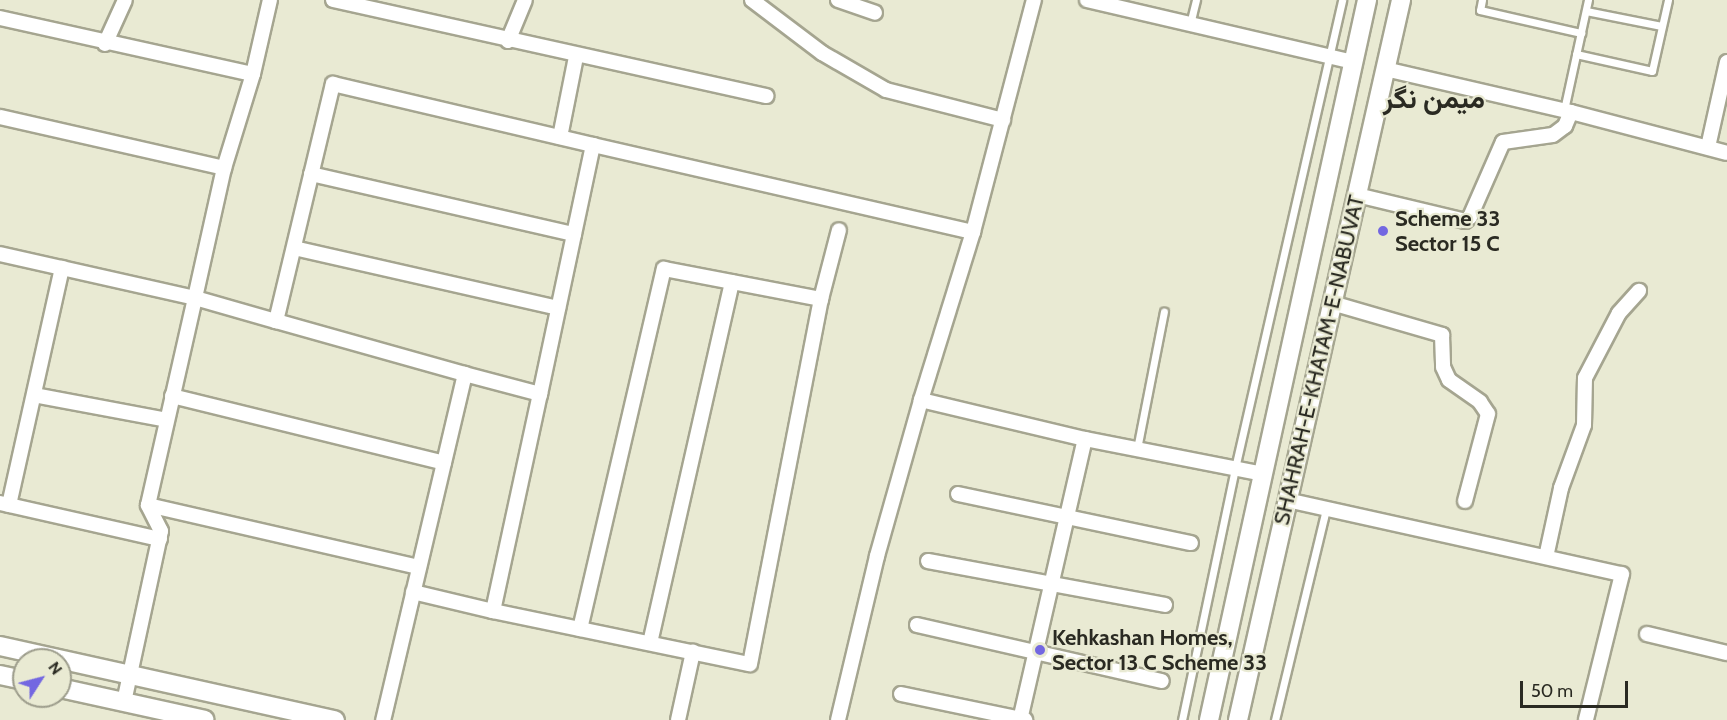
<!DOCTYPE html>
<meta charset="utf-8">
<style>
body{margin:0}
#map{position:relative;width:1727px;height:720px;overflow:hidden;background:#e9ead3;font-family:Cabin,Vazirmatn,sans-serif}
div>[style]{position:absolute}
.roads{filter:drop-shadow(2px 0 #a5a590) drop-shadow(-2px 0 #a5a590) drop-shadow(0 2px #a5a590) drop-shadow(0 -2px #a5a590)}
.lane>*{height:7px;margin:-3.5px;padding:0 3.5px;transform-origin:3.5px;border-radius:3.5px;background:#fff}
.street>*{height:14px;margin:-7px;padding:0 7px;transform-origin:7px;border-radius:7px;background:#fff}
.secondary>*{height:18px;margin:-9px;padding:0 9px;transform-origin:9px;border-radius:9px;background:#fff}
.dots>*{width:16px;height:16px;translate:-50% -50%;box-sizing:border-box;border:3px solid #e9ead3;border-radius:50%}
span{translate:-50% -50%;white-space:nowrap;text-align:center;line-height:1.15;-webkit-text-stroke:4.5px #e9ead3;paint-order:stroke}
.poi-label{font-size:22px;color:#2a2a22;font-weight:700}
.left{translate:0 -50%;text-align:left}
.street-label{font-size:22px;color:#2a2a22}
.district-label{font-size:28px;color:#2a2a22;font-weight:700}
.north{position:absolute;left:12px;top:648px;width:60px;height:60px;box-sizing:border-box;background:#e9ead3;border:2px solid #9d9d8c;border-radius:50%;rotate:54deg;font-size:16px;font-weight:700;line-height:24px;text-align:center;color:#2a2a22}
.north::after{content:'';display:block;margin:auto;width:21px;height:27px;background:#7367e1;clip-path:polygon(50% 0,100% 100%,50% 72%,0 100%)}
.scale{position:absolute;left:1520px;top:681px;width:108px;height:27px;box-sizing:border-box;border:3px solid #2a2a22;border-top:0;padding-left:8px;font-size:18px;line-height:21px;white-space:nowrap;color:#2a2a22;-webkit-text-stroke:4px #e9ead3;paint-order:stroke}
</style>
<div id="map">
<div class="roads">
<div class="lane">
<i style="left:1482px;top:0;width:10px;rotate:101deg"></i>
<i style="left:1480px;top:10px;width:104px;rotate:12.8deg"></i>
<i style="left:1586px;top:11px;width:77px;rotate:11.2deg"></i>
<i style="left:1190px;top:24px;width:25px;rotate:-76deg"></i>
<i style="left:1576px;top:54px;width:78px;rotate:12.6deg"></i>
<i style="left:1652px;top:71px;width:73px;rotate:-77.3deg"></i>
<i style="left:1564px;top:110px;width:113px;rotate:-77.7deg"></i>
<i style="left:1137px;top:449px;width:140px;rotate:-78.9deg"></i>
<i style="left:1182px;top:720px;width:258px;rotate:-78.1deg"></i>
<i style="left:1235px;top:468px;width:480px;rotate:-77.1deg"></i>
<i style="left:1275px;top:720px;width:217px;rotate:-76.4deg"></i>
</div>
<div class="street">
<i style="left:333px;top:0;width:444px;rotate:12.5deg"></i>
<i style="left:752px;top:0;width:88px;rotate:37.1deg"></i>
<i style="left:822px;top:53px;width:74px;rotate:30deg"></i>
<i style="left:886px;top:90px;width:121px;rotate:14.4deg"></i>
<i style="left:838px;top:0;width:39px;rotate:19deg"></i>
<i style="left:1087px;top:0;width:273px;rotate:13.1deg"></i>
<i style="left:0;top:18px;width:259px;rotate:12.5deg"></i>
<i style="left:253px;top:74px;width:98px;rotate:107.1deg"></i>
<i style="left:224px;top:168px;width:133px;rotate:102.6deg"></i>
<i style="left:195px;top:298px;width:200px;rotate:-167.3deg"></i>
<i style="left:508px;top:41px;width:44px;rotate:-67.5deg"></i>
<i style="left:105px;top:44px;width:48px;rotate:-65.6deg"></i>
<i style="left:1385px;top:69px;width:191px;rotate:13deg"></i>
<i style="left:1571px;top:112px;width:161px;rotate:14.7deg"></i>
<i style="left:253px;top:74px;width:76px;rotate:-77.1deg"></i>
<i style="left:0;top:117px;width:230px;rotate:12.8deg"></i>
<i style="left:560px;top:137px;width:82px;rotate:-78.7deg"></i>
<i style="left:593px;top:145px;width:390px;rotate:12.9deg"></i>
<i style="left:973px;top:232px;width:176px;rotate:107.2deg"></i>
<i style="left:921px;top:400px;width:169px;rotate:13.4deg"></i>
<i style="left:1708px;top:147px;width:87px;rotate:-77.4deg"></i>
<i style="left:311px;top:174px;width:270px;rotate:12.9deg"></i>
<i style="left:1357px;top:195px;width:111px;rotate:13.5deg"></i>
<i style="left:1465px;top:221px;width:6px;rotate:-39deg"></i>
<i style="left:1470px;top:217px;width:82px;rotate:-66.3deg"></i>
<i style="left:1503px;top:142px;width:50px;rotate:-8deg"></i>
<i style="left:1553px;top:135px;width:15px;rotate:-37deg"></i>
<i style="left:1565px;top:126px;width:15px;rotate:-67deg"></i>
<i style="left:973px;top:232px;width:240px;rotate:-75.3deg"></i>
<i style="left:294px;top:248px;width:271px;rotate:12.8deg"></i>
<i style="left:1332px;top:303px;width:115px;rotate:16.2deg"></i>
<i style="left:1442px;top:335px;width:32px;rotate:88deg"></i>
<i style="left:1443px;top:367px;width:14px;rotate:65deg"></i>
<i style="left:1449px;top:380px;width:38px;rotate:35deg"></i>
<i style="left:1480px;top:402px;width:14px;rotate:56deg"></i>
<i style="left:1488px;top:414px;width:90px;rotate:104.8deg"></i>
<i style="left:276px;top:321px;width:196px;rotate:15.7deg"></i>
<i style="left:34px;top:395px;width:135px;rotate:10.6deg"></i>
<i style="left:172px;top:396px;width:280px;rotate:13.8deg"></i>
<i style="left:958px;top:494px;width:238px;rotate:11.9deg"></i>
<i style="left:1287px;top:500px;width:343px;rotate:12.5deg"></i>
<i style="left:1622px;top:574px;width:150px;rotate:103.9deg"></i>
<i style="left:0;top:503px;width:164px;rotate:12.7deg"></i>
<i style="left:9px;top:505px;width:243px;rotate:-77.4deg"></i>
<i style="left:148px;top:505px;width:278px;rotate:12.9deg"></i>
<i style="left:1546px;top:557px;width:71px;rotate:-77.7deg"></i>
<i style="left:1561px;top:488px;width:67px;rotate:-69.9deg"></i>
<i style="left:1584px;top:425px;width:47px;rotate:-88.8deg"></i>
<i style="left:1585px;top:378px;width:73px;rotate:-62.4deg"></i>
<i style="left:1619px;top:313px;width:30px;rotate:-48deg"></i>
<i style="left:928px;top:561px;width:241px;rotate:10.5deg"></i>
<i style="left:413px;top:592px;width:82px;rotate:13.4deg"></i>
<i style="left:493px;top:611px;width:222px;rotate:-77.8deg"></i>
<i style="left:493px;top:611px;width:262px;rotate:11.7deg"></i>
<i style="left:750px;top:664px;width:372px;rotate:-79deg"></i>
<i style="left:821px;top:299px;width:71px;rotate:-75.4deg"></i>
<i style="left:917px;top:625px;width:251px;rotate:12.9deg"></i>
<i style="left:580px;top:629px;width:370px;rotate:-76.9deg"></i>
<i style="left:664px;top:269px;width:160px;rotate:10.8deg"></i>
<i style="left:1647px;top:634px;width:82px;rotate:13.4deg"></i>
<i style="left:650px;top:643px;width:370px;rotate:-77.2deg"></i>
<i style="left:901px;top:694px;width:127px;rotate:11.8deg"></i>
<i style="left:124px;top:702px;width:175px;rotate:-77.8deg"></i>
<i style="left:161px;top:531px;width:29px;rotate:-117deg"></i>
<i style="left:148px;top:505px;width:212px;rotate:-77.2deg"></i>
<i style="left:195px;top:298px;width:84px;rotate:15.9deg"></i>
<i style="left:276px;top:321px;width:244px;rotate:-76.5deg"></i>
<i style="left:333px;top:84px;width:267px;rotate:13.2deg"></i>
<i style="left:593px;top:145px;width:255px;rotate:102deg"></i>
<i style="left:540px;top:394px;width:78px;rotate:-165.1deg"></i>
<i style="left:465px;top:374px;width:356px;rotate:103.3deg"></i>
<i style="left:678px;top:720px;width:70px;rotate:-77.6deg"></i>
<i style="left:838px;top:720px;width:169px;rotate:-76.6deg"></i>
<i style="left:877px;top:556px;width:162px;rotate:-74.2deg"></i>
<i style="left:1020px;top:720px;width:288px;rotate:-77deg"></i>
<i style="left:1085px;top:439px;width:182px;rotate:11.1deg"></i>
</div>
<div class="secondary">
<i style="left:0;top:646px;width:343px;rotate:12.5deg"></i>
<i style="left:0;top:675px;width:25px;rotate:12deg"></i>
<i style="left:60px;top:688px;width:148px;rotate:12.4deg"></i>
<i style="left:1209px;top:720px;width:737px;rotate:-77.62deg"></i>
<i style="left:1238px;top:720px;width:738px;rotate:-77.24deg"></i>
</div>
</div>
<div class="dots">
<i style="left:1383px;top:231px;background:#7367e1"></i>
<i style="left:1040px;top:650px;background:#7367e1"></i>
</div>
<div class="poi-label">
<span class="left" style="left:1395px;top:231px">Scheme 33<br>Sector 15 C</span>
<span class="left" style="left:1052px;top:650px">Kehkashan Homes,<br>Sector 13 C Scheme 33</span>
</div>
<div class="street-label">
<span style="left:1319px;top:360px;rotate:-77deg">SHAHRAH-E-KHATAM-E-NABUVAT</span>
</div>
<div class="district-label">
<span style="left:1434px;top:98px">میمن نگر</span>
</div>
<div class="north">N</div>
<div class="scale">50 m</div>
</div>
